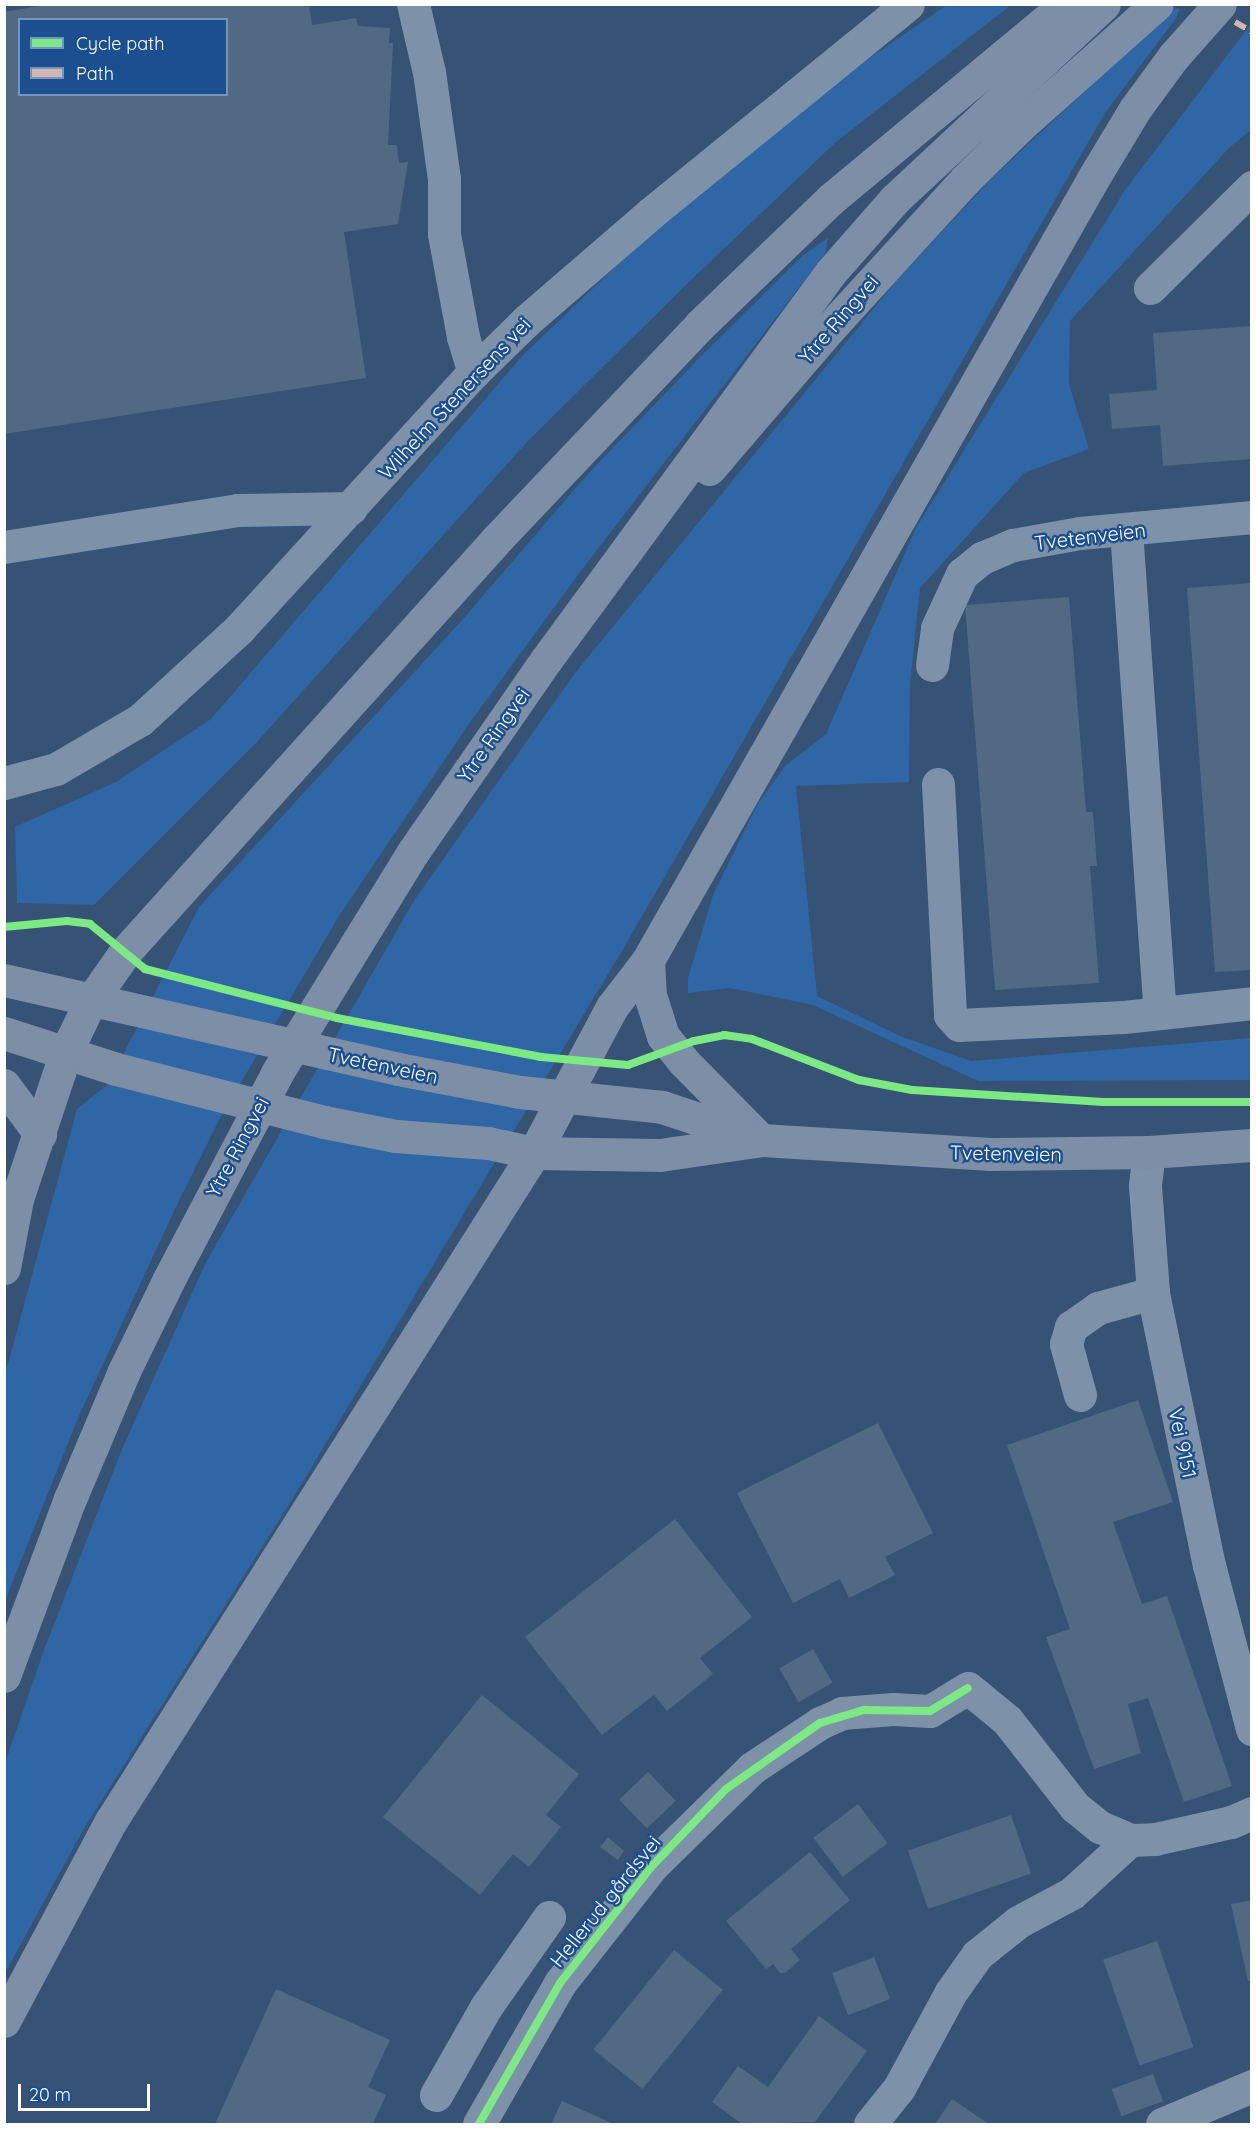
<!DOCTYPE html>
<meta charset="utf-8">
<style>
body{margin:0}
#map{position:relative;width:1256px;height:2129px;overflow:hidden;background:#365274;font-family:Quicksand,sans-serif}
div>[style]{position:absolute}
.green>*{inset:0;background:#2f66a5}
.building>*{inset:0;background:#526984;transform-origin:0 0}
.minor>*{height:33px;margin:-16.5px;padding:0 16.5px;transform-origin:16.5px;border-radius:16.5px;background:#7d92a8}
.major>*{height:33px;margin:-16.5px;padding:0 16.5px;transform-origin:16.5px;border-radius:16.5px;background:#7d8ea7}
.quiet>*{height:6px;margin-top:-3px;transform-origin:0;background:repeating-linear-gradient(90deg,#d1b7ad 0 12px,transparent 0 18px)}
.cycleway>*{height:8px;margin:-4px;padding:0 4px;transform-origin:4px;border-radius:4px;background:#7ce984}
span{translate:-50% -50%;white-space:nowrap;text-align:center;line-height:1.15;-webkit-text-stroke:5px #1b4f8f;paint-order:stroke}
.street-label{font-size:20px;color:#fff}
.frame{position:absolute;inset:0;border:6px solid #fff;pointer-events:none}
.legend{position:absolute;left:18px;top:18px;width:210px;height:78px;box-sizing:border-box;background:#1b4f8f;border:2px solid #7695bc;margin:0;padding:8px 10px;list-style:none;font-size:18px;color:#fff}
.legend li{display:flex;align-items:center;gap:12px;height:30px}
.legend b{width:30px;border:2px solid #7695bc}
.scale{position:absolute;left:18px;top:2084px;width:132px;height:27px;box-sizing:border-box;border:3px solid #fff;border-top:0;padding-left:8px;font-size:18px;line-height:21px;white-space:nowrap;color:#fff;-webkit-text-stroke:4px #1b4f8f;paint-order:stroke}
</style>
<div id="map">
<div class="green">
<i style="clip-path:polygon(947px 5px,1011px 5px,836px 142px,689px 282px,529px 440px,256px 743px,94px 905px,17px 903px,15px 827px,116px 782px,211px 719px,523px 355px,745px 143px)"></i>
<i style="clip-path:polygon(1174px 8px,1180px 9px,1176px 18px,1105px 113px,626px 944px,295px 1495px,86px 1825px,5px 1973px,5px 1763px,44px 1650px,122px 1449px,206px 1262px,415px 899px,575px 673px,897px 280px,992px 178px)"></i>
<i style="clip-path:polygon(1251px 24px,1251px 130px,1229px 148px,1070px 321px,1069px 384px,1089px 449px,1024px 473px,920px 588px,910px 684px,909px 782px,796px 786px,817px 996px,900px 1036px,971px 1061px,1251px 1038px,1251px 1080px,978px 1081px,813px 1005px,730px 988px,688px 993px,688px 978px,713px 895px,757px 805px,785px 766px,826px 734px,916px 528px,1125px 190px)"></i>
<i style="clip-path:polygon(828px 238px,825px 254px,580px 572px,466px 728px,339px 916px,220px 1118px,175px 1209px,78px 1418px,5px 1601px,5px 1375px,77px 1109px,108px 1084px,199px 907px,463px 619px,586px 476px,700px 357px,802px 256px)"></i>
</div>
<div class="building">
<i style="clip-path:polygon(evenodd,50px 4px,309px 4px,312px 25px,356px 18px,358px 26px,390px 28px,389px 43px,393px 43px,388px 145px,397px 145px,399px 163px,408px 162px,398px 224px,344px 232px,366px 378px,4px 434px,4px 12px,50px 4px,20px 20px,226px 20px,226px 94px,20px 94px,20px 20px)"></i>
<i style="clip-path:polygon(1252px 326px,1252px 459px,1163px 466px,1160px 425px,1112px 429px,1109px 394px,1157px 390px,1153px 333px)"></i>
<i style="clip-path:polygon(1252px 583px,1252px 970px,1215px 972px,1187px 588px)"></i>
<i style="clip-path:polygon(1069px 597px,1086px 812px,1093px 812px,1097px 866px,1090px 866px,1099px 983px,995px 990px,965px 605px)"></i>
<i style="clip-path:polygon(1138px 1400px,1173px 1502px,1113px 1522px,1142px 1604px,1167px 1596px,1232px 1786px,1184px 1802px,1148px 1698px,1128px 1704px,1141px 1753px,1094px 1769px,1046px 1637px,1070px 1629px,1007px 1445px)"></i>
<i style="clip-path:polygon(878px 1423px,933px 1533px,885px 1557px,895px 1575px,849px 1598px,840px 1579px,793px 1603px,737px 1493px)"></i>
<i style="clip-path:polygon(675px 1519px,752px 1617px,700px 1658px,713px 1674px,667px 1711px,654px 1695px,602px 1735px,525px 1637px)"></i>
<i style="left:813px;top:1649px;width:39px;height:39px;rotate:60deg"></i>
<i style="clip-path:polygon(482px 1695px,579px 1774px,546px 1815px,561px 1827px,529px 1867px,513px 1854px,480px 1895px,383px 1817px)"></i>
<i style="left:648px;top:1772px;width:40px;height:40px;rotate:46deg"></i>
<i style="left:858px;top:1804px;width:49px;height:56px;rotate:53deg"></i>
<i style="left:1011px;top:1815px;width:62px;height:109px;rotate:71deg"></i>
<i style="clip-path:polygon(608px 1837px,624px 1851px,618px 1860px,600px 1847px)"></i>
<i style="clip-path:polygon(810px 1852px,850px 1900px,791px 1949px,800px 1960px,785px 1973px,780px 1973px,773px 1964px,766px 1969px,726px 1921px)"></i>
<i style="clip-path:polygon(1252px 1900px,1252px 1980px,1248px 1981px,1231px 1904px)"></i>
<i style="left:1157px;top:1941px;width:112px;height:57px;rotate:71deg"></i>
<i style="left:674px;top:1950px;width:63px;height:128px;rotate:39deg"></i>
<i style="left:874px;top:1957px;width:45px;height:45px;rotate:69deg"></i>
<i style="clip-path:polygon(276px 1989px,390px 2040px,368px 2087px,386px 2095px,373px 2124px,215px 2124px)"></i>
<i style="clip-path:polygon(819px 2016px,867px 2051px,815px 2122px,742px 2124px,712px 2102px,738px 2066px,768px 2087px)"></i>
<i style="left:1153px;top:2074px;width:29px;height:44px;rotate:70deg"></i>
<i style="clip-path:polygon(952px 2099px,989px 2124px,935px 2124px)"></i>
<i style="clip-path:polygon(562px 2101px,614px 2124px,551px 2124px)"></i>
</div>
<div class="minor">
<i style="left:413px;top:4px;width:70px;rotate:76.8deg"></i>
<i style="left:429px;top:72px;width:108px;rotate:82deg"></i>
<i style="left:444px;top:179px;width:55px;rotate:90deg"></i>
<i style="left:444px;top:234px;width:105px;rotate:79.5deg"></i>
<i style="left:463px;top:337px;width:37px;rotate:73deg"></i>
<i style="left:1150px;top:288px;width:144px;rotate:-44.7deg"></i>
<i style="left:1126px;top:530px;width:484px;rotate:86deg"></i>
<i style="left:4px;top:547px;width:237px;rotate:-9deg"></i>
<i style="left:238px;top:510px;width:113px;rotate:-1deg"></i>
<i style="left:932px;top:665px;width:37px;rotate:-82deg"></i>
<i style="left:937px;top:628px;width:60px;rotate:-65.2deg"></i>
<i style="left:962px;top:574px;width:26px;rotate:-39deg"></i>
<i style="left:982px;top:558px;width:34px;rotate:-23deg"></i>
<i style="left:1013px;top:545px;width:68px;rotate:-10.2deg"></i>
<i style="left:1080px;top:533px;width:173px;rotate:-5.3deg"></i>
<i style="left:4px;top:783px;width:54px;rotate:-15.1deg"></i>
<i style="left:56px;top:769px;width:97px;rotate:-30.3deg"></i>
<i style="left:140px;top:720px;width:134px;rotate:-42.6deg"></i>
<i style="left:239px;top:629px;width:348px;rotate:-47.6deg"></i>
<i style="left:474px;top:372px;width:73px;rotate:-44.4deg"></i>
<i style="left:526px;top:321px;width:165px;rotate:-40.8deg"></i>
<i style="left:651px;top:213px;width:331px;rotate:-39.1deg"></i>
<i style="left:938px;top:784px;width:231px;rotate:87deg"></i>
<i style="left:950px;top:1015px;width:13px;rotate:48deg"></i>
<i style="left:959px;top:1025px;width:165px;rotate:-2.8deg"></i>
<i style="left:1124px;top:1017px;width:129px;rotate:-6.2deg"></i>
<i style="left:1149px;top:1152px;width:34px;rotate:97deg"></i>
<i style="left:1145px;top:1186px;width:107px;rotate:85.7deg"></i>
<i style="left:1153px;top:1293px;width:278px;rotate:78.4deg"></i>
<i style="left:1209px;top:1565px;width:170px;rotate:75.3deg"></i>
<i style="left:1080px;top:1395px;width:53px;rotate:-105.4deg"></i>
<i style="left:1066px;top:1344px;width:18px;rotate:-74deg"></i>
<i style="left:1071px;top:1327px;width:33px;rotate:-35deg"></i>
<i style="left:1098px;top:1308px;width:57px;rotate:-15.3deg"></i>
<i style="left:436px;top:2095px;width:101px;rotate:-60.4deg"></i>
<i style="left:486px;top:2007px;width:110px;rotate:-55deg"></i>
<i style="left:479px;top:2124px;width:163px;rotate:-60.1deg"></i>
<i style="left:560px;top:1983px;width:150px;rotate:-51.8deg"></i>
<i style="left:653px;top:1865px;width:139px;rotate:-44.4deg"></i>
<i style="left:752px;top:1768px;width:82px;rotate:-33.5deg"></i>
<i style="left:820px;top:1723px;width:24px;rotate:-24deg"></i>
<i style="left:842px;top:1713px;width:51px;rotate:-4.5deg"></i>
<i style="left:893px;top:1709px;width:37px;rotate:3deg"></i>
<i style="left:930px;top:1711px;width:44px;rotate:-31.2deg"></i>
<i style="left:968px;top:1688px;width:50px;rotate:39.4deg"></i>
<i style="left:1007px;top:1720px;width:110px;rotate:52deg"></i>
<i style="left:1075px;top:1807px;width:32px;rotate:39deg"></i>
<i style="left:1100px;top:1827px;width:33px;rotate:23deg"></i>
<i style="left:1130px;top:1840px;width:25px;rotate:-2deg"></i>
<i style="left:1155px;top:1839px;width:78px;rotate:-12.6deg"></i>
<i style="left:1231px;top:1822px;width:23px;rotate:-23deg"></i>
<i style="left:870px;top:2124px;width:46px;rotate:-51.1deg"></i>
<i style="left:899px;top:2088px;width:109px;rotate:-61.6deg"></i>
<i style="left:951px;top:1992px;width:45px;rotate:-54.9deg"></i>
<i style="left:977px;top:1955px;width:53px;rotate:-38.8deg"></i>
<i style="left:1018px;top:1922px;width:61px;rotate:-28.2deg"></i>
<i style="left:1072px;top:1893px;width:79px;rotate:-42.4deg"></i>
<i style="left:1162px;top:2124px;width:98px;rotate:-22.9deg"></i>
</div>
<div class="major">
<i style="left:709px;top:469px;width:183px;rotate:-49.4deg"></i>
<i style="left:828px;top:330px;width:203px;rotate:-47.6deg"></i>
<i style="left:965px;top:180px;width:77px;rotate:-44.5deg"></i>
<i style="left:1020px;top:126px;width:183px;rotate:-41.7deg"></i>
<i style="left:648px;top:960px;width:35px;rotate:87deg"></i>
<i style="left:650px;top:995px;width:43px;rotate:72.4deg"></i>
<i style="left:663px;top:1036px;width:33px;rotate:51deg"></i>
<i style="left:684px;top:1062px;width:103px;rotate:45.4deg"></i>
<i style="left:4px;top:980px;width:404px;rotate:12.7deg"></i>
<i style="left:398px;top:1069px;width:124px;rotate:10.7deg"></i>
<i style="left:520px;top:1092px;width:143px;rotate:6deg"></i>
<i style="left:662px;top:1107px;width:99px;rotate:18.3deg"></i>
<i style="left:4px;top:1033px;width:118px;rotate:17.8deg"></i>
<i style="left:116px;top:1069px;width:215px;rotate:14.3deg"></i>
<i style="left:324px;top:1122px;width:73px;rotate:11deg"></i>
<i style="left:396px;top:1136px;width:92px;rotate:4.4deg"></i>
<i style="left:488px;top:1143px;width:47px;rotate:12.3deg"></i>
<i style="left:534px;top:1153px;width:126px;rotate:0.9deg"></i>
<i style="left:660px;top:1155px;width:102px;rotate:-8.4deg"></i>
<i style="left:761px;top:1140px;width:230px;rotate:3.5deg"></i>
<i style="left:991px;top:1154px;width:158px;rotate:-0.7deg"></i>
<i style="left:1149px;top:1152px;width:103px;rotate:-3.9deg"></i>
<i style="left:4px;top:1085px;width:61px;rotate:53.7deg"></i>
<i style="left:4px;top:1268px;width:70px;rotate:-79.3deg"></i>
<i style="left:17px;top:1199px;width:155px;rotate:-71.6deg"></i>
<i style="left:66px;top:1052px;width:55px;rotate:-64.4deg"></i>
<i style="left:90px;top:1002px;width:62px;rotate:-54.8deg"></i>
<i style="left:126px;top:951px;width:556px;rotate:-47.99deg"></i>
<i style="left:498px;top:538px;width:294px;rotate:-46.5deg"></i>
<i style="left:700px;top:325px;width:182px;rotate:-43.9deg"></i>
<i style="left:831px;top:199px;width:305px;rotate:-39.7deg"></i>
<i style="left:4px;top:1676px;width:189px;rotate:-69.6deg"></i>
<i style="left:70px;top:1499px;width:139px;rotate:-67.1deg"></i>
<i style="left:124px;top:1371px;width:100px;rotate:-63.9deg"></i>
<i style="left:168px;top:1281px;width:235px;rotate:-62.3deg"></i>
<i style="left:277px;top:1073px;width:259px;rotate:-58.4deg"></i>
<i style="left:413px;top:852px;width:234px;rotate:-55.3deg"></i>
<i style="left:546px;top:660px;width:481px;rotate:-53.7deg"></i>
<i style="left:831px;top:272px;width:96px;rotate:-48.8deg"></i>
<i style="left:894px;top:200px;width:287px;rotate:-43deg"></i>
<i style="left:4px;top:2021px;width:227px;rotate:-61.9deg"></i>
<i style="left:111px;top:1821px;width:791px;rotate:-57.66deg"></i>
<i style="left:534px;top:1153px;width:166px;rotate:-61.9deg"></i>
<i style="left:612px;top:1007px;width:59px;rotate:-52.5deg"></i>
<i style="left:648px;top:960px;width:901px;rotate:-60.33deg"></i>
<i style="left:1094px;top:177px;width:79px;rotate:-58.9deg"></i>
<i style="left:1135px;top:109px;width:66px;rotate:-53.7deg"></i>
<i style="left:1174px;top:56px;width:69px;rotate:-48.5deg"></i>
</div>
<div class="quiet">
<i style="left:1235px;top:22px;width:20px;rotate:30deg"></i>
</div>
<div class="cycleway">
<i style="left:4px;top:927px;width:63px;rotate:-5.4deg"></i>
<i style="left:67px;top:921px;width:23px;rotate:7deg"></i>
<i style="left:90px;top:924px;width:71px;rotate:39.3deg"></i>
<i style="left:145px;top:969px;width:198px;rotate:14.3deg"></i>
<i style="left:337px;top:1018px;width:208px;rotate:10.8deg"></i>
<i style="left:541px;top:1057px;width:87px;rotate:5.3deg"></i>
<i style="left:628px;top:1065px;width:70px;rotate:-20deg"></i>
<i style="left:694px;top:1041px;width:31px;rotate:-11deg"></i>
<i style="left:724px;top:1035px;width:28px;rotate:8deg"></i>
<i style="left:752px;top:1039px;width:115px;rotate:21deg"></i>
<i style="left:859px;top:1080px;width:54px;rotate:10.7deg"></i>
<i style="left:912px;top:1090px;width:192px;rotate:3.6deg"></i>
<i style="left:1104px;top:1102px;width:148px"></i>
<i style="left:479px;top:2124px;width:163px;rotate:-60.1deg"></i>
<i style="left:560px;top:1983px;width:150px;rotate:-51.8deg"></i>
<i style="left:653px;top:1865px;width:105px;rotate:-46.2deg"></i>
<i style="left:726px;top:1789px;width:115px;rotate:-35.1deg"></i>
<i style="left:820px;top:1723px;width:46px;rotate:-16.5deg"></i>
<i style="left:864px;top:1710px;width:66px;rotate:0.9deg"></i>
<i style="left:930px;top:1711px;width:44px;rotate:-31.2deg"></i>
</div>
<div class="street-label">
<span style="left:838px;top:319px;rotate:-49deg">Ytre Ringvei</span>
<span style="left:454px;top:398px;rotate:-47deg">Wilhelm Stenersens vei</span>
<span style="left:1090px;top:536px;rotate:-7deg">Tvetenveien</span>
<span style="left:493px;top:735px;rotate:-55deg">Ytre Ringvei</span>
<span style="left:383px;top:1065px;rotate:12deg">Tvetenveien</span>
<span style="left:237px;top:1147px;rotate:-62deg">Ytre Ringvei</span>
<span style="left:1006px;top:1153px;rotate:1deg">Tvetenveien</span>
<span style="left:1183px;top:1443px;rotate:78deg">Vei 9151</span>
<span style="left:605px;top:1901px;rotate:-51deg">Hellerud gårdsvei</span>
</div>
<div class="frame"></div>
<ul class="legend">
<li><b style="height:8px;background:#7ce984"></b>Cycle path</li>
<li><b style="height:8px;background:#d1b7ad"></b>Path</li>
</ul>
<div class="scale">20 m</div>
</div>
